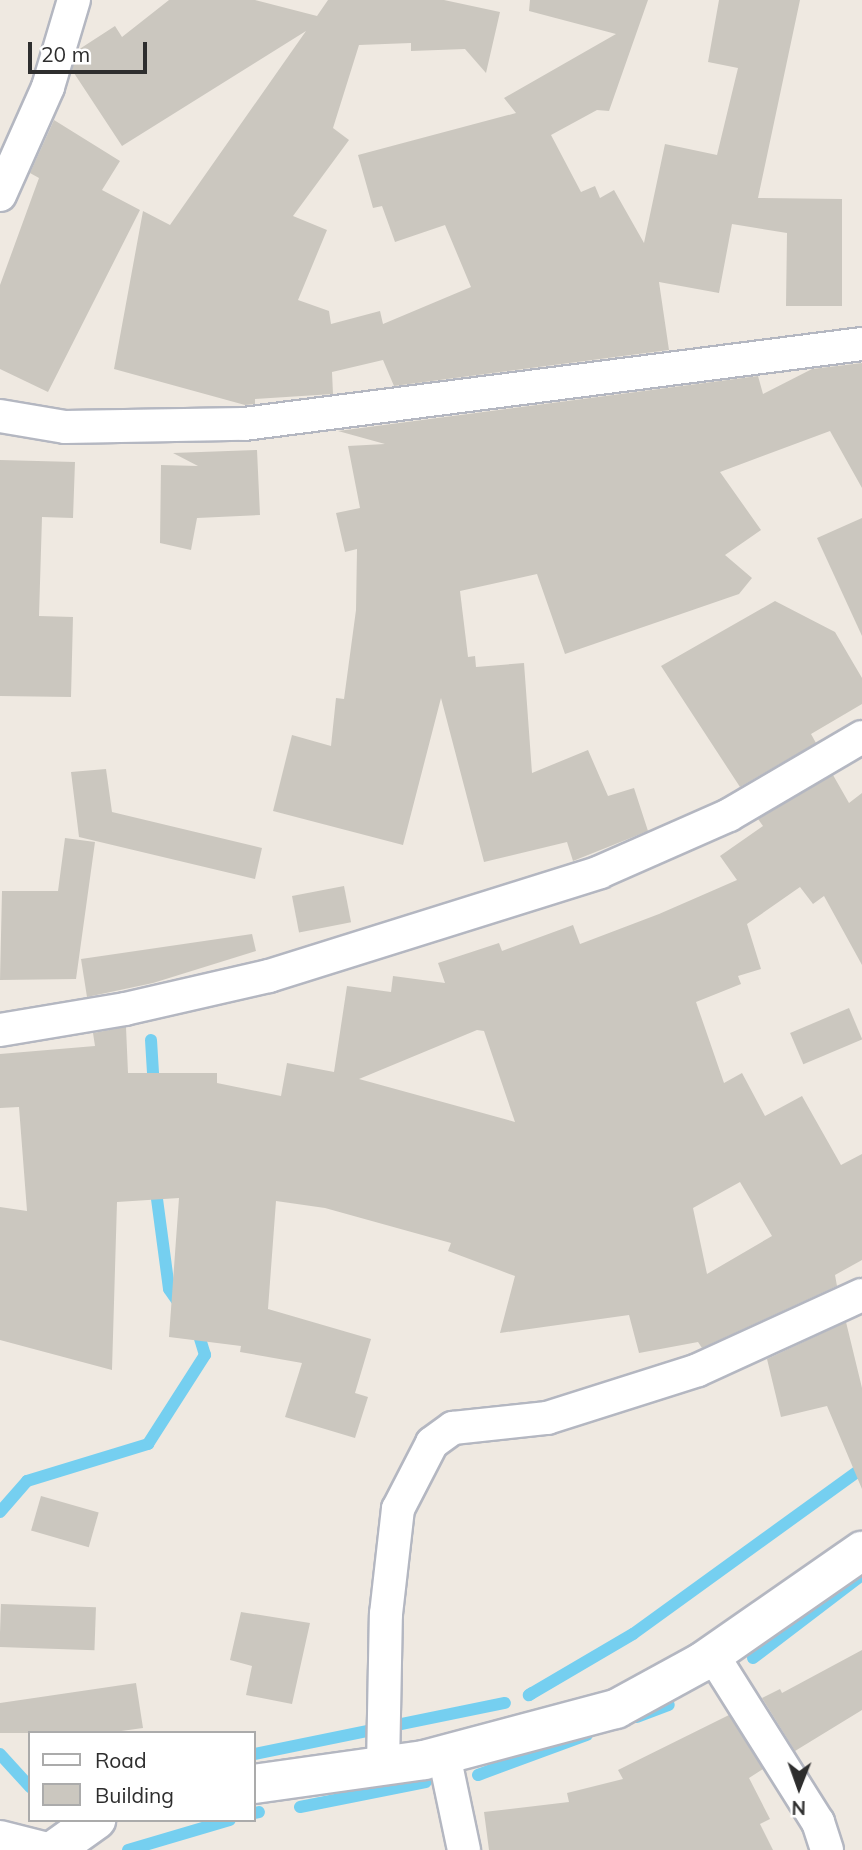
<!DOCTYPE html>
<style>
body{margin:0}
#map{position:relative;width:862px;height:1850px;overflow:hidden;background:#efe9e1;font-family:Mulish,sans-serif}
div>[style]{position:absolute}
.stream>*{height:12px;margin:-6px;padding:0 6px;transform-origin:6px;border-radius:6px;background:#75cff0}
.building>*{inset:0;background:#cbc7bf;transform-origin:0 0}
.roads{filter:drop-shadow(2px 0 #b4b7c1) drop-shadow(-2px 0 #b4b7c1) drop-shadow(0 2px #b4b7c1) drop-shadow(0 -2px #b4b7c1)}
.minor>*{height:32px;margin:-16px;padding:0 16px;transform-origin:16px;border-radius:16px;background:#fff}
.tertiary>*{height:38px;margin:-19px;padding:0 19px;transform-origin:19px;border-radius:19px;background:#fff}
span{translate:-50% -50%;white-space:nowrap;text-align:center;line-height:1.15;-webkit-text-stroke:7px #fff;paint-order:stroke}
.legend{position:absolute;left:28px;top:1731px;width:228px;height:91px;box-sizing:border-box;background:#fff;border:2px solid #ababab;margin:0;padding:9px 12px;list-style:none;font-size:21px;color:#2e2e2e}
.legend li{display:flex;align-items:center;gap:14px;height:35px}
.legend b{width:35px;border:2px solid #ababab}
.north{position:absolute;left:764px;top:1752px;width:70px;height:70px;-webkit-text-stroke:5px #fff;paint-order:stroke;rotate:181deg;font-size:19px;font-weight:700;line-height:28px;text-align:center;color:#2e2e2e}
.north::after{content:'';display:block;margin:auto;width:24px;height:32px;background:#2e2e2e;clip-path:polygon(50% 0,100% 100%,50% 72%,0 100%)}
.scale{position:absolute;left:28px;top:42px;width:119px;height:32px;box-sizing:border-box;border:4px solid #2e2e2e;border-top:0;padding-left:9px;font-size:21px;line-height:24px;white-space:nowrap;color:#2e2e2e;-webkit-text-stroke:5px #fff;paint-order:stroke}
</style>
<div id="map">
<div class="stream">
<i style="left:151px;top:1040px;width:49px;rotate:86.5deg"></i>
<i style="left:155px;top:1184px;width:106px;rotate:82.4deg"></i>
<i style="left:169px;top:1289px;width:19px;rotate:55deg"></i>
<i style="left:0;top:1512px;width:41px;rotate:-48.9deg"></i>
<i style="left:27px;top:1481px;width:127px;rotate:-17deg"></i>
<i style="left:148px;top:1444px;width:106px;rotate:-57.4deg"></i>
<i style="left:205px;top:1355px;width:28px;rotate:-107deg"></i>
<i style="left:753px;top:1658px;width:137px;rotate:-37.3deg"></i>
<i style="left:532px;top:1693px;width:4px;rotate:146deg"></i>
<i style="left:529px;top:1695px;width:121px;rotate:-30.4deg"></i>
<i style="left:633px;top:1634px;width:283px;rotate:-35.9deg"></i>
<i style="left:637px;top:1717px;width:34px;rotate:-21deg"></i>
<i style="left:0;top:1754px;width:45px;rotate:47.7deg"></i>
<i style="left:254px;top:1754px;width:256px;rotate:-11.5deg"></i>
<i style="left:478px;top:1775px;width:116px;rotate:-20.2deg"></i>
<i style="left:300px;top:1807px;width:128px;rotate:-11.2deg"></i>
<i style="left:254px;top:1813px;width:5px;rotate:-11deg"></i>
<i style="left:128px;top:1850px;width:106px;rotate:-16.4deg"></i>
</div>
<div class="building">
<i style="clip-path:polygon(169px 0,255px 0,317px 16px,328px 0,444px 0,500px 12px,486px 73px,465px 49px,411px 51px,411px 43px,359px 45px,333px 128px,349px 140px,293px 216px,327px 230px,298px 300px,329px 311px,331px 324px,380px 311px,383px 324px,471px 287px,445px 225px,395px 242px,382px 206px,373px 208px,358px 155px,516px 113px,504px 98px,616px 34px,529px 11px,530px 0,648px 0,609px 111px,597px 110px,551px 135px,581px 192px,595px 186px,600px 198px,614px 190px,644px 243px,665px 144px,717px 155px,738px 68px,708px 62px,719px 0,800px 0,758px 198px,842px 199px,842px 306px,786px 306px,787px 233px,732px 224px,719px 293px,659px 282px,669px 350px,394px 386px,383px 360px,332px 372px,333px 394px,255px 399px,255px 404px,245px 405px,114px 369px,143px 211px,170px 225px,306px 31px,122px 146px,72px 70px,78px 50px,115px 26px,122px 37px)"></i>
<i style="clip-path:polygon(54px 120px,120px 161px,102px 190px,140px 210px,48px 392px,0 369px,0 285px,39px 178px,30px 173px)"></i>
<i style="clip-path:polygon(862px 363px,862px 488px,830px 431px,720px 472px,761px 530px,725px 555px,752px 578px,739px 594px,565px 654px,537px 574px,460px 591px,468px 657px,475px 656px,476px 667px,524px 663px,532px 773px,588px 750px,608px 796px,634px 788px,648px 831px,573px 861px,567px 842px,484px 862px,441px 698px,403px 845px,273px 811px,292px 735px,331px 746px,336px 698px,344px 699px,356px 610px,357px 549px,345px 552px,336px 513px,360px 508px,348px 446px,385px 444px,338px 431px,758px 376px,763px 394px,812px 369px)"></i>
<i style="clip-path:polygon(257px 450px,260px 515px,197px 518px,191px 550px,160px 543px,161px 465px,198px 466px,173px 453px)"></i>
<i style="clip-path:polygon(0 460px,75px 462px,73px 518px,42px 517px,39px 616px,73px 617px,71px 697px,0 696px)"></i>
<i style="clip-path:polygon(862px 518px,862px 636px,817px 538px)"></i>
<i style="clip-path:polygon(775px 601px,835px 632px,862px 678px,862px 704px,811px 734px,816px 743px,740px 787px,661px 666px)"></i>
<i style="clip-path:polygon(106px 769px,112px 812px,262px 848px,255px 879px,79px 837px,71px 772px)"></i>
<i style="clip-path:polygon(evenodd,833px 775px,849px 803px,862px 793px,862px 965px,824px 896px,813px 904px,800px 887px,747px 924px,761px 969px,738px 976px,741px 984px,696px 1002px,724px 1083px,742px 1073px,765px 1116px,802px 1096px,841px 1165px,862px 1154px,862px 1260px,835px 1275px,837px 1286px,702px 1348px,698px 1342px,639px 1353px,629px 1315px,500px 1333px,515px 1276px,448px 1251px,451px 1243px,325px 1208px,276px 1201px,268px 1309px,371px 1339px,355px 1393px,368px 1397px,355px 1438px,285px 1417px,302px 1363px,240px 1352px,241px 1346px,169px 1337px,179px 1198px,117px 1202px,112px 1370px,0 1340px,0 1207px,27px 1211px,19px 1107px,0 1108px,0 1054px,95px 1046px,93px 1033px,126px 1027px,128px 1073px,217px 1073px,217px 1083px,281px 1096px,287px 1063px,334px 1072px,347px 986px,391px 992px,393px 976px,445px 983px,438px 963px,499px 943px,502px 951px,573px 925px,580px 944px,659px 914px,737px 880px,720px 856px,763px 826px,758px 819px,833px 775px,477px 1030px,484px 1031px,515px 1122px,359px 1079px,477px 1030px,833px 775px,740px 1182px,772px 1236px,707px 1274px,693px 1208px,740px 1182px)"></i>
<i style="clip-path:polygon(65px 838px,95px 842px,76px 979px,0 980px,2px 891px,58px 891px)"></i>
<i style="left:344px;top:886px;width:37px;height:53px;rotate:79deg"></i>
<i style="clip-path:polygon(252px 934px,256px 951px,153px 983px,87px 997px,81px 959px)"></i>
<i style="left:849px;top:1008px;width:34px;height:64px;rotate:67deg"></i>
<i style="clip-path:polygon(846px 1322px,862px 1388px,862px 1489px,827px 1406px,781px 1417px,767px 1359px)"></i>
<i style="left:41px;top:1496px;width:60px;height:36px;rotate:16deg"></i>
<i style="left:1px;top:1604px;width:95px;height:43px;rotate:2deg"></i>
<i style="clip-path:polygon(241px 1612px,310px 1623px,292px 1704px,246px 1695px,252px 1666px,230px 1660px)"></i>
<i style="clip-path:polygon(862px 1650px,862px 1710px,795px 1751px,762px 1698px,780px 1689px,782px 1693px)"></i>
<i style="clip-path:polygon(136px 1683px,143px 1728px,107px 1733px,0 1733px,0 1703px)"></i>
<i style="clip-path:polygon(729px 1715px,763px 1769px,749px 1778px,770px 1819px,760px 1824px,773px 1850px,489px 1850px,484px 1812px,569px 1802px,567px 1793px,623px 1779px,618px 1770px)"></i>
</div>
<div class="roads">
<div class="minor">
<i style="left:0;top:195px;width:118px;rotate:-66deg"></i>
<i style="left:48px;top:87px;width:91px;rotate:-73.4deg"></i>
<i style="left:0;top:416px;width:66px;rotate:9.6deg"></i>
<i style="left:65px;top:427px;width:179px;rotate:-1deg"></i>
<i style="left:244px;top:424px;width:623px;rotate:-7.38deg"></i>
<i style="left:0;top:1030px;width:127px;rotate:-9.5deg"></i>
<i style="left:125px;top:1009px;width:148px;rotate:-12.9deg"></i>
<i style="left:269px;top:976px;width:347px;rotate:-17.4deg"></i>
<i style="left:600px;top:872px;width:141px;rotate:-23.8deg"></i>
<i style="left:729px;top:815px;width:154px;rotate:-30.4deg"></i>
<i style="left:712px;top:1654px;width:199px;rotate:57.8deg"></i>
<i style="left:818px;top:1822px;width:29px;rotate:72deg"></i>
<i style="left:444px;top:1755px;width:97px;rotate:78.1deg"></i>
<i style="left:383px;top:1766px;width:152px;rotate:-88.9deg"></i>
<i style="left:386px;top:1614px;width:106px;rotate:-83.5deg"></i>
<i style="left:398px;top:1509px;width:74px;rotate:-62.7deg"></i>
<i style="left:432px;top:1443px;width:26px;rotate:-36deg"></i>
<i style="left:453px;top:1428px;width:95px;rotate:-6.1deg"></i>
<i style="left:547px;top:1418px;width:158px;rotate:-17.6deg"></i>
<i style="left:698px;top:1370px;width:180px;rotate:-24.6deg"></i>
<i style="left:0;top:1837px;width:53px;rotate:14.3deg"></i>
</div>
<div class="tertiary">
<i style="left:254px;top:1784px;width:172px;rotate:-8deg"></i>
<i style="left:424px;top:1760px;width:199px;rotate:-14.9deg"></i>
<i style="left:616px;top:1709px;width:98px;rotate:-28.7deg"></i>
<i style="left:702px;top:1662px;width:195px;rotate:-34.8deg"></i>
<i style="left:54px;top:1850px;width:52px;rotate:-35.5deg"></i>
</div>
</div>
<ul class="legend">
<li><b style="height:9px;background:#fff"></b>Road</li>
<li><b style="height:19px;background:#cbc7bf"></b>Building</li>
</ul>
<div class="north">N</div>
<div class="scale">20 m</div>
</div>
